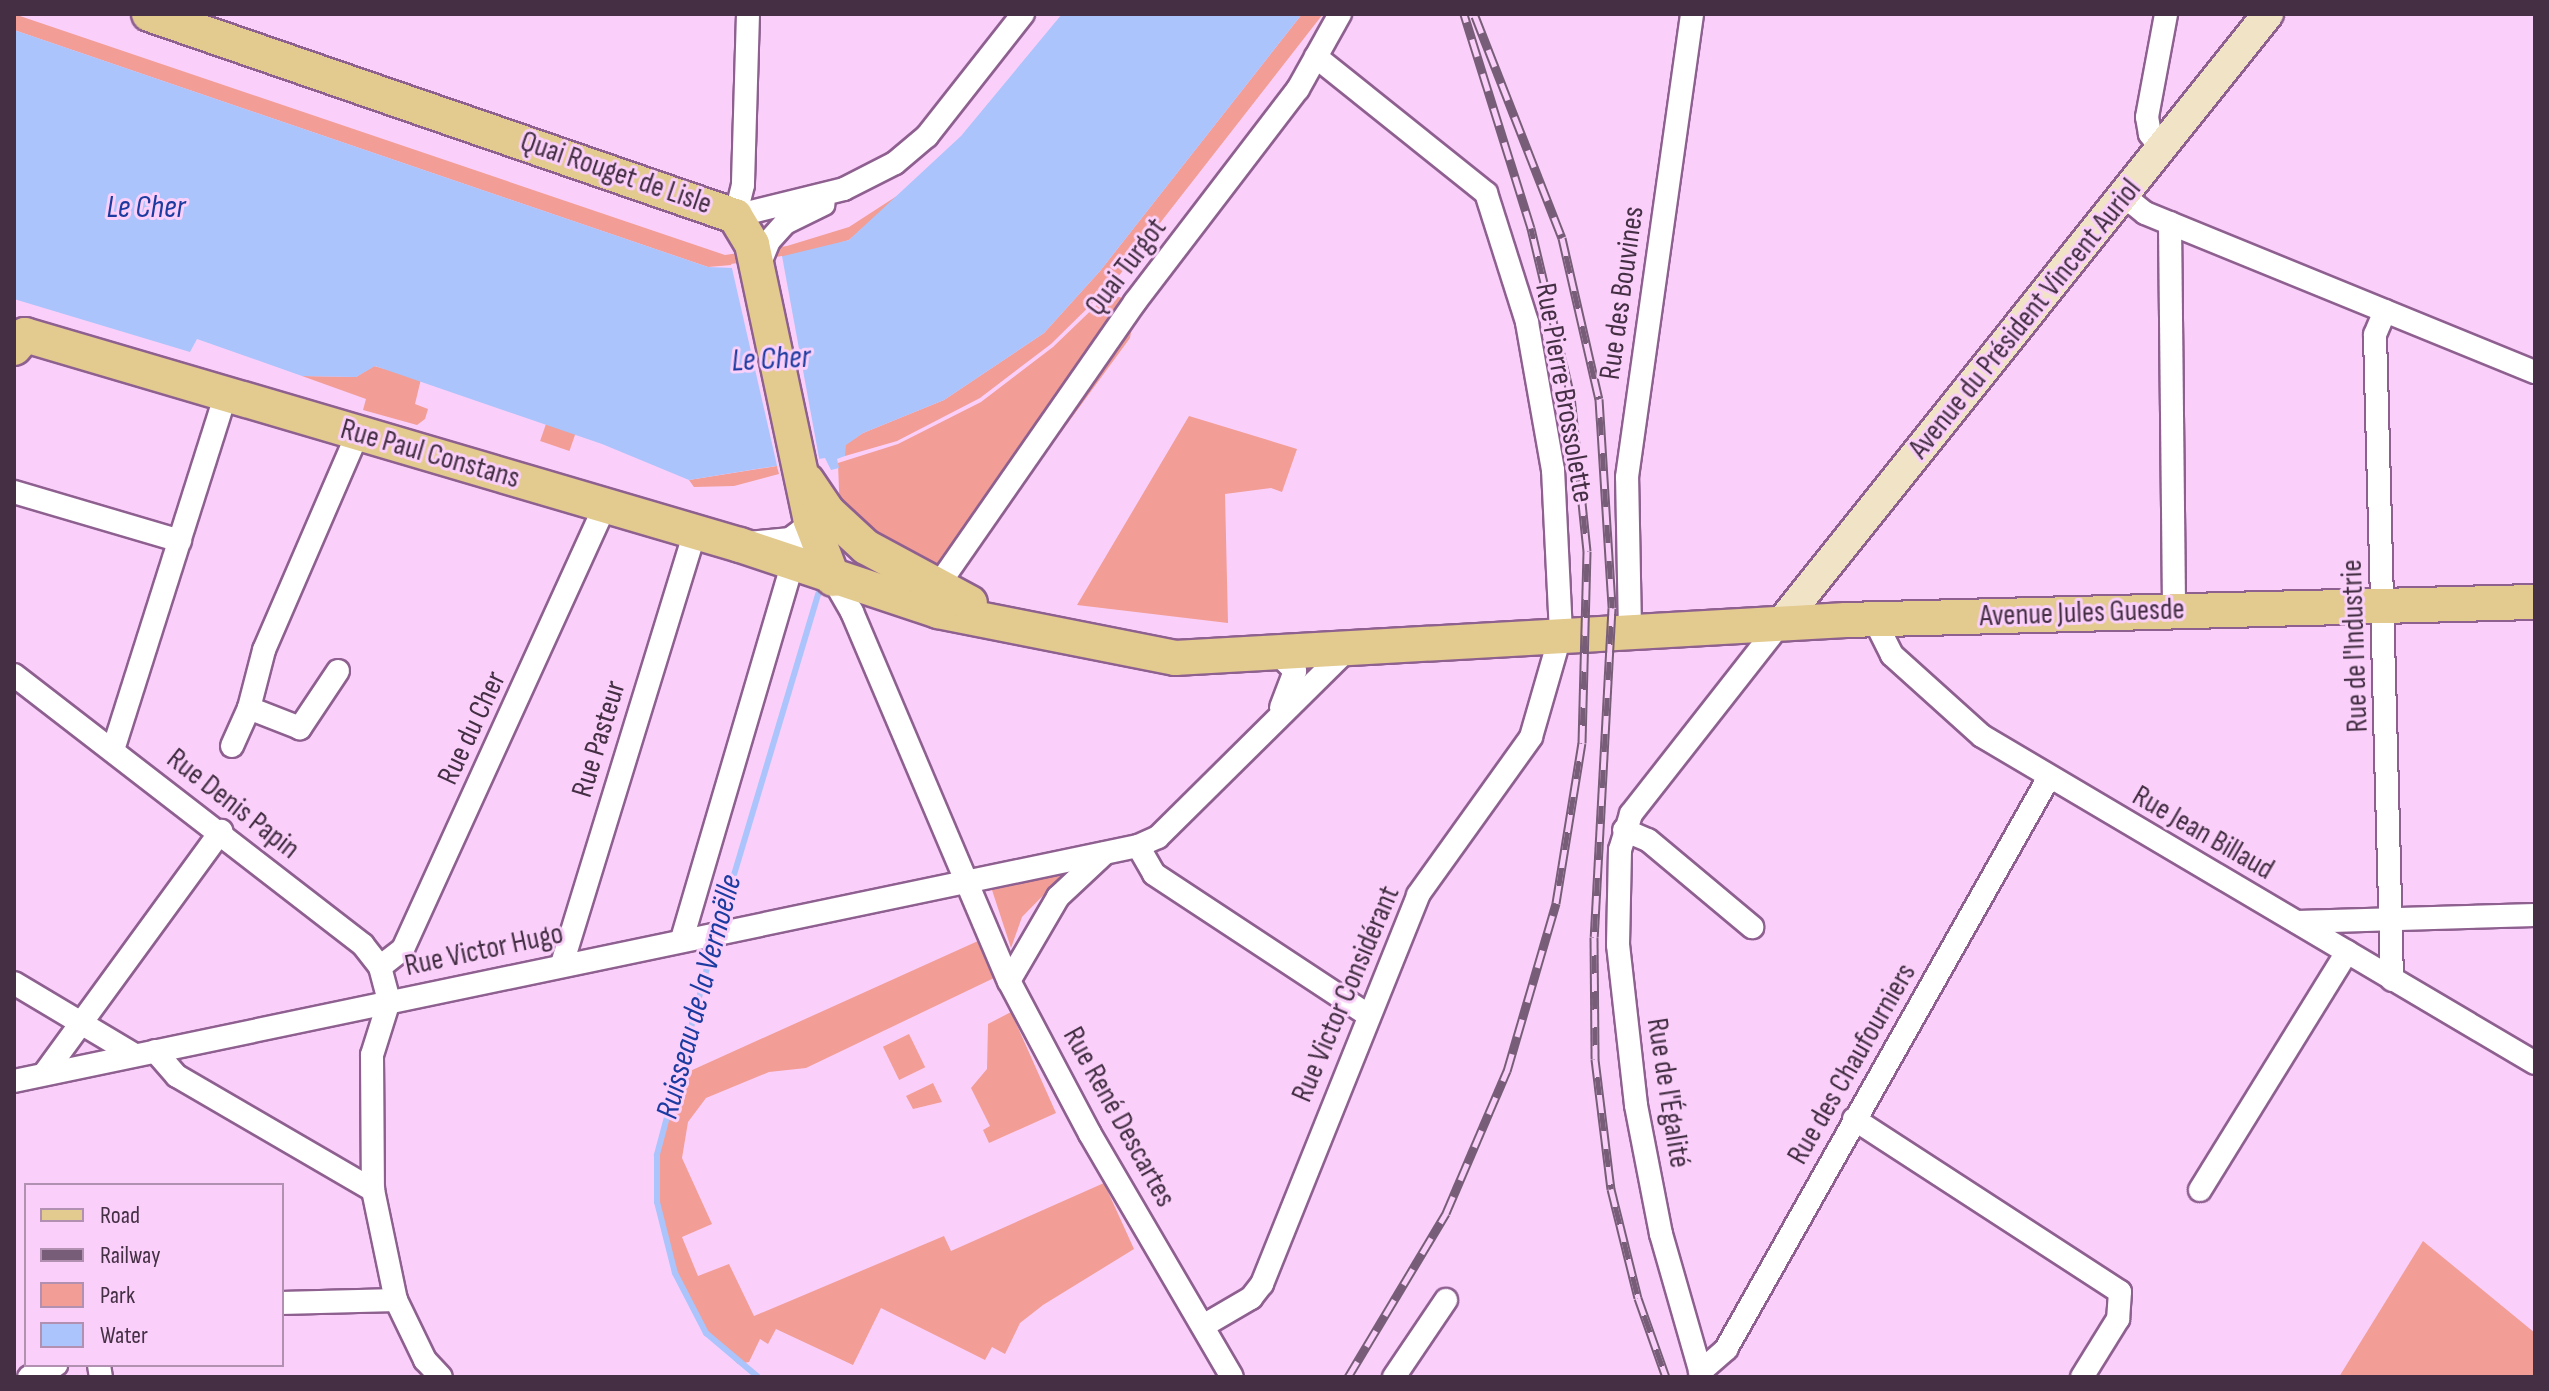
<!DOCTYPE html>
<meta charset="utf-8">
<style>
body{margin:0}
#map{position:relative;width:2549px;height:1391px;overflow:hidden;background:#fad0fa;font-family:"Sofia Sans Condensed",sans-serif}
div>[style]{position:absolute}
.green>*{inset:0;background:#f29d95;transform-origin:0 0}
.water>*{inset:0;background:#abc4fb}
.pier>*{inset:0;background:#fad0fa}
.stream>*{height:6px;margin:-3px;padding:0 3px;transform-origin:3px;border-radius:3px;background:#abc4fb}
.roads{filter:drop-shadow(2px 0 #8e6090) drop-shadow(-2px 0 #8e6090) drop-shadow(0 2px #8e6090) drop-shadow(0 -2px #8e6090)}
.minor>*{height:22px;margin:-11px;padding:0 11px;transform-origin:11px;border-radius:11px;background:#fff}
.tertiary>*{height:28px;margin:-14px;padding:0 14px;transform-origin:14px;border-radius:14px;background:#fff}
.secondary>*{height:30px;margin:-15px;padding:0 15px;transform-origin:15px;border-radius:15px;background:#f1e4c6}
.primary>*{height:34px;margin:-17px;padding:0 17px;transform-origin:17px;border-radius:17px;background:#e3ca8e}
.rail>*{height:9px;margin-top:-4.5px;transform-origin:0;background:repeating-linear-gradient(90deg,#fad0fa 0 18px,#785d78 0 36px);box-sizing:border-box;border-block:2px solid #785d78}
span{translate:-50% -50%;white-space:nowrap;text-align:center;line-height:1.15;-webkit-text-stroke:6px #fad0fa;paint-order:stroke}
.street-label{font-size:30px;color:#442f44}
.water-label{font-size:32px;color:#1c3ba0;font-style:italic}
.frame{position:absolute;inset:0;border:16px solid #442f44;pointer-events:none}
.legend{position:absolute;left:24px;top:1183px;width:260px;height:184px;box-sizing:border-box;background:#fad0fa;border:2px solid #b190b1;margin:0;padding:10px 14px;list-style:none;font-size:24px;color:#442f44}
.legend li{display:flex;align-items:center;gap:16px;height:40px}
.legend b{width:40px;border:2px solid #b190b1}
</style>
<div id="map">
<div class="green">
<i style="clip-path:polygon(14px 14px,725px 255px,787px 246px,849px 227px,903px 192px,849px 240px,780px 261px,708px 267px,14px 30px)"></i>
<i style="clip-path:polygon(1302px 14px,1323px 14px,1114px 282px,1051px 344px,980px 398px,897px 441px,845px 456px,845px 445px,863px 433px,944px 400px,1044px 333px,1100px 271px)"></i>
<i style="clip-path:polygon(1120px 297px,1135px 309px,1130px 338px,980px 543px,940px 569px,924px 558px,915px 571px,840px 517px,838px 463px,898px 444px,981px 402px,1053px 347px,1104px 298px)"></i>
<i style="clip-path:polygon(374px 366px,421px 379px,415px 404px,428px 409px,425px 419px,417px 425px,363px 410px,366px 399px,302px 376px,356px 377px)"></i>
<i style="clip-path:polygon(1189px 416px,1297px 449px,1282px 492px,1271px 488px,1225px 494px,1228px 623px,1077px 605px)"></i>
<i style="left:546px;top:424px;width:31px;height:18px;rotate:19deg"></i>
<i style="clip-path:polygon(777px 466px,779px 474px,734px 486px,694px 487px,689px 480px)"></i>
<i style="clip-path:polygon(1064px 874px,1022px 917px,1011px 948px,992px 890px)"></i>
<i style="clip-path:polygon(978px 941px,994px 978px,806px 1068px,769px 1072px,706px 1098px,688px 1122px,682px 1158px,712px 1224px,682px 1237px,698px 1276px,729px 1264px,754px 1316px,944px 1236px,951px 1251px,1104px 1183px,1134px 1249px,1043px 1305px,1020px 1323px,1005px 1354px,992px 1347px,985px 1360px,881px 1308px,853px 1365px,776px 1329px,768px 1344px,760px 1339px,749px 1362px,738px 1364px,706px 1333px,675px 1273px,657px 1202px,657px 1155px,679px 1076px)"></i>
<i style="clip-path:polygon(1011px 1012px,1056px 1113px,989px 1143px,983px 1130px,990px 1126px,971px 1088px,987px 1069px,988px 1024px)"></i>
<i style="left:909px;top:1034px;width:37px;height:29px;rotate:64deg"></i>
<i style="clip-path:polygon(933px 1083px,942px 1102px,913px 1109px,906px 1096px)"></i>
<i style="clip-path:polygon(2423px 1241px,2535px 1333px,2535px 1377px,2339px 1377px)"></i>
</div>
<div class="water">
<i style="clip-path:polygon(1062px 14px,1302px 14px,1100px 271px,1044px 333px,944px 400px,863px 433px,846px 445px,845px 456px,837px 459px,839px 468px,831px 470px,825px 458px,689px 480px,602px 444px,375px 366px,356px 377px,302px 376px,197px 339px,190px 352px,14px 299px,14px 30px,708px 267px,734px 268px,849px 240px,961px 136px)"></i>
</div>
<div class="pier">
<i style="clip-path:polygon(782px 256px,820px 463px,778px 470px,731px 264px)"></i>
</div>
<div class="stream">
<i style="left:718px;top:928px;width:349px;rotate:-73.3deg"></i>
<i style="left:715px;top:938px;width:225px;rotate:105deg"></i>
<i style="left:657px;top:1155px;width:47px;rotate:90deg"></i>
<i style="left:657px;top:1202px;width:73px;rotate:75.8deg"></i>
<i style="left:675px;top:1273px;width:68px;rotate:62.7deg"></i>
<i style="left:706px;top:1333px;width:68px;rotate:40.2deg"></i>
</div>
<div class="roads">
<div class="minor">
<i style="left:748px;top:14px;width:171px;rotate:91.7deg"></i>
<i style="left:743px;top:185px;width:32px;rotate:104deg"></i>
<i style="left:735px;top:216px;width:112px;rotate:-13.9deg"></i>
<i style="left:844px;top:189px;width:57px;rotate:-27deg"></i>
<i style="left:895px;top:163px;width:42px;rotate:-40.2deg"></i>
<i style="left:927px;top:136px;width:155px;rotate:-51.8deg"></i>
<i style="left:2161px;top:149px;width:19px;rotate:-126deg"></i>
<i style="left:2150px;top:134px;width:17px;rotate:-100deg"></i>
<i style="left:2147px;top:117px;width:105px;rotate:-79.5deg"></i>
<i style="left:2124px;top:196px;width:27px;rotate:39deg"></i>
<i style="left:2145px;top:213px;width:421px;rotate:22.2deg"></i>
<i style="left:2170px;top:223px;width:387px;rotate:89.4deg"></i>
<i style="left:758px;top:268px;width:29px;rotate:-68deg"></i>
<i style="left:769px;top:241px;width:24px;rotate:-48deg"></i>
<i style="left:785px;top:223px;width:43px;rotate:-26deg"></i>
<i style="left:2385px;top:311px;width:26px;rotate:113deg"></i>
<i style="left:2375px;top:335px;width:645px;rotate:88.49deg"></i>
<i style="left:14px;top:492px;width:173px;rotate:16.4deg"></i>
<i style="left:833px;top:579px;width:38px;rotate:60deg"></i>
<i style="left:852px;top:612px;width:401px;rotate:67deg"></i>
<i style="left:1009px;top:981px;width:173px;rotate:62.1deg"></i>
<i style="left:1090px;top:1134px;width:281px;rotate:59.7deg"></i>
<i style="left:937px;top:587px;width:347px;rotate:-55.2deg"></i>
<i style="left:1135px;top:302px;width:268px;rotate:-52.6deg"></i>
<i style="left:1298px;top:89px;width:86px;rotate:-60.8deg"></i>
<i style="left:1874px;top:619px;width:40px;rotate:63.4deg"></i>
<i style="left:1892px;top:655px;width:121px;rotate:42deg"></i>
<i style="left:1982px;top:736px;width:642px;rotate:30.6deg"></i>
<i style="left:1630px;top:630px;width:153px;rotate:-91.1deg"></i>
<i style="left:1627px;top:477px;width:468px;rotate:-82deg"></i>
<i style="left:1276px;top:652px;width:27px;rotate:45deg"></i>
<i style="left:1295px;top:671px;width:39px;rotate:111deg"></i>
<i style="left:338px;top:671px;width:69px;rotate:123.7deg"></i>
<i style="left:300px;top:728px;width:55px;rotate:-158.6deg"></i>
<i style="left:249px;top:708px;width:60px;rotate:-75.5deg"></i>
<i style="left:264px;top:650px;width:236px;rotate:-66.6deg"></i>
<i style="left:14px;top:675px;width:441px;rotate:37.7deg"></i>
<i style="left:363px;top:945px;width:28px;rotate:52deg"></i>
<i style="left:380px;top:967px;width:35px;rotate:75deg"></i>
<i style="left:232px;top:746px;width:42px;rotate:-65.9deg"></i>
<i style="left:113px;top:750px;width:374px;rotate:-72.4deg"></i>
<i style="left:1624px;top:830px;width:26px;rotate:23deg"></i>
<i style="left:1648px;top:840px;width:136px;rotate:39.9deg"></i>
<i style="left:1138px;top:846px;width:32px;rotate:60deg"></i>
<i style="left:1154px;top:874px;width:256px;rotate:33.4deg"></i>
<i style="left:2297px;top:922px;width:238px;rotate:-1.7deg"></i>
<i style="left:682px;top:939px;width:389px;rotate:-73.6deg"></i>
<i style="left:562px;top:964px;width:452px;rotate:-72.9deg"></i>
<i style="left:380px;top:967px;width:29px;rotate:-38deg"></i>
<i style="left:403px;top:949px;width:487px;rotate:-65.5deg"></i>
<i style="left:1009px;top:981px;width:97px;rotate:-59.7deg"></i>
<i style="left:1058px;top:897px;width:64px;rotate:-43.1deg"></i>
<i style="left:14px;top:983px;width:141px;rotate:30.8deg"></i>
<i style="left:389px;top:1001px;width:57px;rotate:107.5deg"></i>
<i style="left:372px;top:1055px;width:135px;rotate:89.6deg"></i>
<i style="left:373px;top:1190px;width:112px;rotate:78.2deg"></i>
<i style="left:396px;top:1300px;width:67px;rotate:64.2deg"></i>
<i style="left:425px;top:1360px;width:23px;rotate:47deg"></i>
<i style="left:155px;top:1051px;width:33px;rotate:49deg"></i>
<i style="left:177px;top:1076px;width:227px;rotate:30.2deg"></i>
<i style="left:44px;top:1074px;width:301px;rotate:-53.9deg"></i>
<i style="left:14px;top:1081px;width:1148px;rotate:-11.81deg"></i>
<i style="left:1138px;top:846px;width:22px;rotate:-24deg"></i>
<i style="left:1158px;top:837px;width:266px;rotate:-44.7deg"></i>
<i style="left:1854px;top:1119px;width:317px;rotate:33deg"></i>
<i style="left:2120px;top:1292px;width:27px;rotate:94deg"></i>
<i style="left:2118px;top:1319px;width:68px;rotate:121.8deg"></i>
<i style="left:2200px;top:1190px;width:280px;rotate:-58.3deg"></i>
<i style="left:282px;top:1303px;width:114px;rotate:-1.5deg"></i>
<i style="left:1203px;top:1326px;width:56px;rotate:-30.3deg"></i>
<i style="left:1251px;top:1298px;width:18px;rotate:-52deg"></i>
<i style="left:1262px;top:1284px;width:419px;rotate:-68.1deg"></i>
<i style="left:1418px;top:895px;width:194px;rotate:-54.4deg"></i>
<i style="left:1531px;top:737px;width:108px;rotate:-73.9deg"></i>
<i style="left:1561px;top:633px;width:163px;rotate:-92.8deg"></i>
<i style="left:1553px;top:470px;width:150px;rotate:-100deg"></i>
<i style="left:1527px;top:322px;width:135px;rotate:-107.6deg"></i>
<i style="left:1486px;top:193px;width:218px;rotate:-141.3deg"></i>
<i style="left:99px;top:1365px;width:12px;rotate:81deg"></i>
<i style="left:1700px;top:1372px;width:35px;rotate:-41deg"></i>
<i style="left:1726px;top:1349px;width:655px;rotate:-60.54deg"></i>
<i style="left:29px;top:1377px;width:30px;rotate:-24deg"></i>
<i style="left:1394px;top:1377px;width:93px;rotate:-56deg"></i>
<i style="left:1702px;top:1377px;width:149px;rotate:-106deg"></i>
<i style="left:1661px;top:1234px;width:131px;rotate:-101deg"></i>
<i style="left:1636px;top:1105px;width:161px;rotate:-96.4deg"></i>
<i style="left:1618px;top:945px;width:95px;rotate:-88.8deg"></i>
<i style="left:1620px;top:850px;width:38px;rotate:-73deg"></i>
<i style="left:1631px;top:814px;width:243px;rotate:-51.9deg"></i>
</div>
<div class="tertiary">
<i style="left:749px;top:546px;width:42px;rotate:-5.4deg"></i>
<i style="left:791px;top:542px;width:21px;rotate:-37deg"></i>
<i style="left:808px;top:529px;width:27px;rotate:-77deg"></i>
</div>
<div class="secondary">
<i style="left:1781px;top:623px;width:780px;rotate:-51.35deg"></i>
</div>
<div class="primary">
<i style="left:149px;top:14px;width:620px;rotate:19.02deg"></i>
<i style="left:735px;top:216px;width:33px;rotate:59deg"></i>
<i style="left:752px;top:244px;width:283px;rotate:78deg"></i>
<i style="left:811px;top:521px;width:62px;rotate:69.2deg"></i>
<i style="left:14px;top:348px;width:17px;rotate:-50deg"></i>
<i style="left:25px;top:335px;width:745px;rotate:16.37deg"></i>
<i style="left:740px;top:545px;width:209px;rotate:18.4deg"></i>
<i style="left:938px;top:611px;width:242px;rotate:11.2deg"></i>
<i style="left:1175px;top:658px;width:672px;rotate:-3.24deg"></i>
<i style="left:1846px;top:620px;width:689px;rotate:-1.5deg"></i>
<i style="left:807px;top:481px;width:36px;rotate:56deg"></i>
<i style="left:827px;top:511px;width:53px;rotate:42.7deg"></i>
<i style="left:866px;top:547px;width:118px;rotate:28.3deg"></i>
</div>
</div>
<div class="rail">
<i style="left:1475px;top:16px;width:238px;rotate:68.6deg"></i>
<i style="left:1562px;top:238px;width:165px;rotate:77.1deg"></i>
<i style="left:1599px;top:399px;width:209px;rotate:86.4deg"></i>
<i style="left:1612px;top:608px;width:329px;rotate:93.1deg"></i>
<i style="left:1594px;top:937px;width:122px;rotate:89.5deg"></i>
<i style="left:1595px;top:1059px;width:131px;rotate:83deg"></i>
<i style="left:1611px;top:1189px;width:112px;rotate:76.1deg"></i>
<i style="left:1638px;top:1298px;width:84px;rotate:70.5deg"></i>
<i style="left:1348px;top:1377px;width:191px;rotate:-59.1deg"></i>
<i style="left:1446px;top:1213px;width:155px;rotate:-66.8deg"></i>
<i style="left:1507px;top:1071px;width:175px;rotate:-73.7deg"></i>
<i style="left:1556px;top:903px;width:162px;rotate:-80.8deg"></i>
<i style="left:1582px;top:743px;width:192px;rotate:-88.5deg"></i>
<i style="left:1587px;top:551px;width:156px;rotate:-95.9deg"></i>
<i style="left:1571px;top:396px;width:173px;rotate:-103.4deg"></i>
<i style="left:1531px;top:228px;width:224px;rotate:-107.4deg"></i>
</div>
<div class="street-label">
<span style="left:616px;top:173px;rotate:19deg">Quai Rouget de Lisle</span>
<span style="left:1126px;top:267px;rotate:-53deg">Quai Turgot</span>
<span style="left:1622px;top:293px;rotate:-82deg">Rue des Bouvines</span>
<span style="left:2025px;top:319px;rotate:-51deg">Avenue du Président Vincent Auriol</span>
<span style="left:1564px;top:393px;rotate:80deg">Rue Pierre Brossolette</span>
<span style="left:430px;top:454px;rotate:16deg">Rue Paul Constans</span>
<span style="left:2082px;top:613px;rotate:-2deg">Avenue Jules Guesde</span>
<span style="left:2355px;top:646px;rotate:-92deg">Rue de l'Industrie</span>
<span style="left:472px;top:728px;rotate:-65deg">Rue du Cher</span>
<span style="left:599px;top:739px;rotate:-73deg">Rue Pasteur</span>
<span style="left:233px;top:804px;rotate:38deg">Rue Denis Papin</span>
<span style="left:2203px;top:833px;rotate:30deg">Rue Jean Billaud</span>
<span style="left:484px;top:950px;rotate:-12deg">Rue Victor Hugo</span>
<span style="left:1346px;top:994px;rotate:-67deg">Rue Victor Considérant</span>
<span style="left:1852px;top:1064px;rotate:-60deg">Rue des Chaufourniers</span>
<span style="left:1668px;top:1093px;rotate:81deg">Rue de l'Égalité</span>
<span style="left:1119px;top:1117px;rotate:61deg">Rue René Descartes</span>
</div>
<div class="water-label">
<span style="left:146px;top:208px">Le Cher</span>
<span style="left:771px;top:360px;rotate:-3deg">Le Cher</span>
<span style="left:700px;top:997px;rotate:-75deg">Ruisseau de la Vernoëlle</span>
</div>
<div class="frame"></div>
<ul class="legend">
<li><b style="height:10px;background:#e3ca8e"></b>Road</li>
<li><b style="height:10px;background:#785d78"></b>Railway</li>
<li><b style="height:22px;background:#f29d95"></b>Park</li>
<li><b style="height:22px;background:#abc4fb"></b>Water</li>
</ul>
</div>
